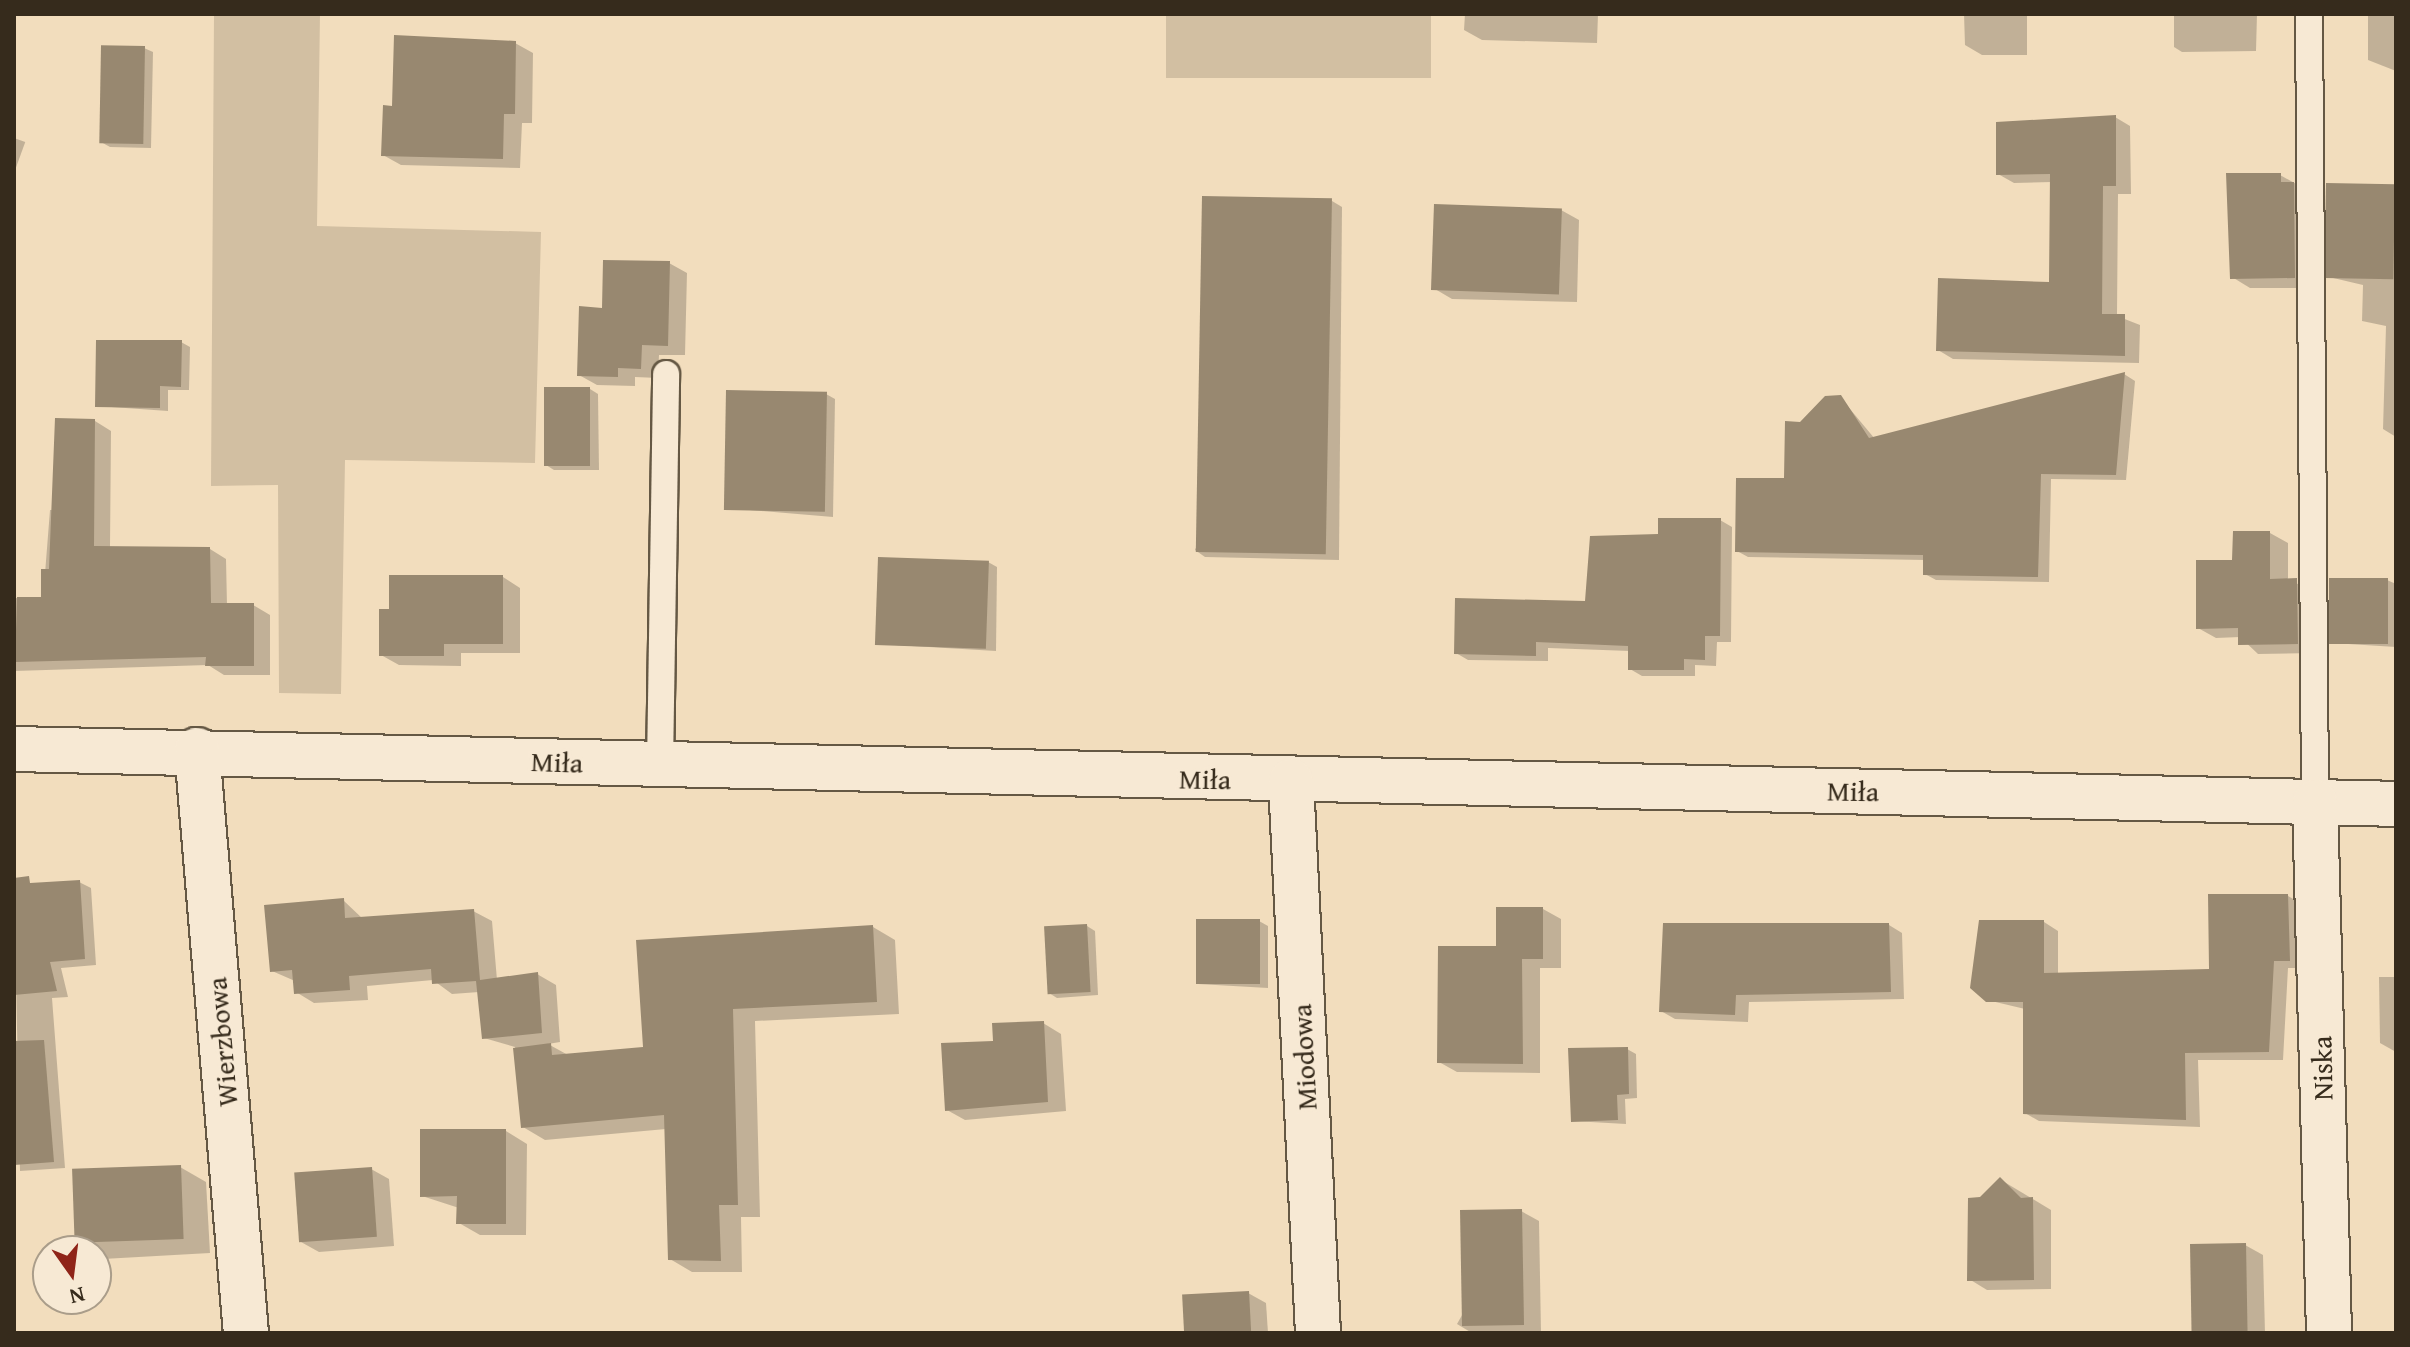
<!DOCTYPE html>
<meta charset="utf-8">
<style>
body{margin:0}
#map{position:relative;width:2410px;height:1347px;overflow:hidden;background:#f2ddbd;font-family:"Gentium Book Plus",serif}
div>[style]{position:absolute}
.green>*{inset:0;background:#d2bfa2;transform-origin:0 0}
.shadow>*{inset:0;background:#0003;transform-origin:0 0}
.building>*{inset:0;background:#988870;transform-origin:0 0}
.roads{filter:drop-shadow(2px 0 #655844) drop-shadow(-2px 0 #655844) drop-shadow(0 2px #655844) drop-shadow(0 -2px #655844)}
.lane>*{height:26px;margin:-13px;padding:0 13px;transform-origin:13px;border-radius:13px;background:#f7e9d4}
.street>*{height:44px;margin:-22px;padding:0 22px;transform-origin:22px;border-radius:22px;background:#f7e9d4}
span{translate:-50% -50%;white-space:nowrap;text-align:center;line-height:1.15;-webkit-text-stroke:6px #f7e9d4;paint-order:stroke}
.street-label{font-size:28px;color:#362b1c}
.frame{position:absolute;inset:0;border:16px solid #362b1c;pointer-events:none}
.north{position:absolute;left:32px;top:1235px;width:80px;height:80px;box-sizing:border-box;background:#f7e9d4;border:2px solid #aa9d8a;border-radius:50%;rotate:166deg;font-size:22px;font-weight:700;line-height:32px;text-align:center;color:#362b1c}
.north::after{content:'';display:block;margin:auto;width:28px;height:36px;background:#8f2418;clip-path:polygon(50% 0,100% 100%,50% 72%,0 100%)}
</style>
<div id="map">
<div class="green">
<i style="clip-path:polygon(214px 14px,320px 14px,317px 226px,541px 232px,535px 463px,345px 460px,341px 694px,279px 693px,278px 485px,211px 486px)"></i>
<i style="left:1166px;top:14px;width:265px;height:64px"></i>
</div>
<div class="shadow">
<i style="clip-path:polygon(1465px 14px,1598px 14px,1597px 43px,1482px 40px,1464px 30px)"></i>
<i style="clip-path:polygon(1964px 14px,2027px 14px,2027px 55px,1982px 55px,1965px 45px)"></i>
<i style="clip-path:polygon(2174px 14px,2257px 14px,2256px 51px,2182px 52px,2174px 47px)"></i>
<i style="clip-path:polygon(2368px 14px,2396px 14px,2396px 71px,2368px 60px)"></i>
<i style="clip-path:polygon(515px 43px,533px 53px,532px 123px,522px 123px,520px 168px,401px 165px,383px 155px,394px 108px)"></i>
<i style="clip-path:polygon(144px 48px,153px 52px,151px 148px,110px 147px,101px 142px)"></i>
<i style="clip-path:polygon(2115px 117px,2130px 126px,2131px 194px,2118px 194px,2117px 316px,2140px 325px,2139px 363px,1953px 359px,1938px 350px,2051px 284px,2052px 182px,2014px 183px,1998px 174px)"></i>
<i style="left:14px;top:138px;width:12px;height:75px;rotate:20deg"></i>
<i style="clip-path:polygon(2280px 175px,2298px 185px,2312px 288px,2250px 288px,2232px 277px)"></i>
<i style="clip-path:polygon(2395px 186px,2396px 187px,2396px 437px,2383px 429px,2386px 326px,2362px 321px,2363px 285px,2329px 277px)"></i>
<i style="clip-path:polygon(1332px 201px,1342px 207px,1339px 560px,1205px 557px,1195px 550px)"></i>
<i style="clip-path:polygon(1561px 210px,1579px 220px,1577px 302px,1452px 299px,1435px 289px)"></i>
<i style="clip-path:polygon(669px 263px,687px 273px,685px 355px,659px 355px,658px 378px,635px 377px,635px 386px,597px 385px,579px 375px,604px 310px)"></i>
<i style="clip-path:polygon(181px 342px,190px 347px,189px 390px,168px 390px,168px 411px,97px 406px)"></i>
<i style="clip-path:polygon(2124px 374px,2135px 381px,2126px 480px,2051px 479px,2049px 582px,1936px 580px,1925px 574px,1925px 560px,1748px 557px,1737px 551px,1786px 480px,1801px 424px,1840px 397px,1875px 439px)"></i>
<i style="clip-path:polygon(590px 389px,598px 394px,599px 470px,554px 470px,546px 465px)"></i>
<i style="clip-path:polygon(826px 394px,835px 399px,833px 517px,726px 508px)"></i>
<i style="clip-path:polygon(95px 421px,111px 431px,110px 548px,210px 549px,226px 559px,227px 605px,253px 605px,270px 615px,270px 675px,224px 675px,208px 665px,14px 671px,14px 598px,43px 599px,50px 510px,58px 510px)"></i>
<i style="clip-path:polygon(1720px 520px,1732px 527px,1731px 642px,1717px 642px,1716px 666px,1695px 665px,1695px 676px,1642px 676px,1630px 669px,1630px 651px,1548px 648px,1548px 661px,1468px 660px,1456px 653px,1587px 603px,1660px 536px)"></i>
<i style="clip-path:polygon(2270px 533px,2288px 543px,2288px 580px,2315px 591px,2315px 653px,2258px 654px,2240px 637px,2216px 638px,2198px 628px,2234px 562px)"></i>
<i style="clip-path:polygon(988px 562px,997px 567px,996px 651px,878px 644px)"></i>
<i style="clip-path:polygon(503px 577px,520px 588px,520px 653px,461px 653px,461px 666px,399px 665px,381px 655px)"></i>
<i style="clip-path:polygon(2387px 580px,2396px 584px,2396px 647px,2332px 643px)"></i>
<i style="clip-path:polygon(79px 882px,91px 888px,96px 965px,61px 968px,68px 997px,52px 998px,65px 1168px,20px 1171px,14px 886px)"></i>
<i style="clip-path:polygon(2288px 896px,2302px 904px,2303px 968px,2288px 968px,2283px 1060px,2198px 1060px,2200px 1127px,2039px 1121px,2025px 1113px,2025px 1009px,1987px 1000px,2044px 922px,2058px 931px,2058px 975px,2211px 971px)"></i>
<i style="clip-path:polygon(343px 900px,363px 919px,473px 911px,492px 921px,497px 980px,537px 974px,556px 985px,560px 1042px,548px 1044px,568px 1055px,645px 1049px,873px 927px,895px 940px,899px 1014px,755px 1021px,760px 1217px,741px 1217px,742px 1272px,692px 1272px,670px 1259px,666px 1129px,545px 1140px,523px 1127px,515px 1047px,484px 1038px,479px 992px,452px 994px,433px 980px,367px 986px,368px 1000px,314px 1003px,296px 992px,295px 981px,272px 971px)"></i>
<i style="clip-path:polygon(1543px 909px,1561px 919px,1561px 968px,1540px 968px,1540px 1073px,1457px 1072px,1439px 1062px)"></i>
<i style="clip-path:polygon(1259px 921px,1268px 926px,1268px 988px,1198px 984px)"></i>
<i style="clip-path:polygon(1889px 925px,1902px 933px,1904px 999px,1749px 1002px,1748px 1022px,1675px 1019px,1661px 1011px)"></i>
<i style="clip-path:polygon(1087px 926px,1095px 931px,1098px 995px,1057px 998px,1049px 993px)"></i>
<i style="clip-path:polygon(2379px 977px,2396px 977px,2396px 1052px,2380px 1043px)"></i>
<i style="clip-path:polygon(1043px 1023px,1061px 1034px,1066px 1111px,965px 1120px,947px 1110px,995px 1042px)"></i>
<i style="clip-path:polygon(1627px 1049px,1636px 1054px,1637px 1098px,1625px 1099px,1626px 1124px,1573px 1121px)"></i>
<i style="clip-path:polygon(506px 1131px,527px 1144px,526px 1235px,480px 1235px,459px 1223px,459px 1208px,422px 1196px)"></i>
<i style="clip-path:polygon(180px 1167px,206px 1182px,210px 1253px,103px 1259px,77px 1244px)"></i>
<i style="clip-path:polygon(371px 1169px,389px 1179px,394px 1246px,319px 1252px,301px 1242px)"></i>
<i style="clip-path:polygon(2001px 1180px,2051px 1210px,2051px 1289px,1987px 1290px,1969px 1279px,1981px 1199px)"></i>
<i style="clip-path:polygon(1521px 1211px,1539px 1221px,1541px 1333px,1472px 1333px,1457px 1324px)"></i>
<i style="clip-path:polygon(2245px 1245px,2263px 1255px,2265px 1333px,2194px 1333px)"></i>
<i style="clip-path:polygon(1248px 1293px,1266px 1303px,1268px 1333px,1186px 1333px)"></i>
</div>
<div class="building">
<i style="clip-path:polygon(394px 35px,516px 41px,515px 114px,504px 114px,503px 159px,381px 156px,383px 105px,392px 106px)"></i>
<i style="left:145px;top:46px;width:98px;height:44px;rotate:91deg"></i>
<i style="clip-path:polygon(2116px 115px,2116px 186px,2103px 186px,2102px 314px,2125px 314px,2125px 356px,1936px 351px,1938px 278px,2049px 282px,2050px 174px,1996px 175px,1996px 122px)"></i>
<i style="clip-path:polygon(2226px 173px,2281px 173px,2281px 182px,2294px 182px,2295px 278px,2230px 279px)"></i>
<i style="left:2326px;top:183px;width:69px;height:95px;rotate:1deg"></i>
<i style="left:1202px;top:196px;width:130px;height:356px;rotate:1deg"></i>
<i style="left:1434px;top:204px;width:128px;height:86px;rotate:2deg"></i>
<i style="clip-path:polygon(603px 260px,670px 261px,668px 346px,642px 345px,641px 369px,618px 368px,618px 377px,577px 376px,579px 306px,602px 308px)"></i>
<i style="clip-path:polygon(96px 340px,182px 340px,181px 387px,160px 386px,160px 408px,95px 407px)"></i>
<i style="clip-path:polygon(2125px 372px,2116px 475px,2041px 474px,2038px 577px,1923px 575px,1923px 555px,1735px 552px,1736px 478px,1784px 478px,1785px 421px,1800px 422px,1825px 396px,1841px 395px,1869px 438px)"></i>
<i style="left:544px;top:387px;width:46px;height:79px"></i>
<i style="left:726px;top:390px;width:101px;height:120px;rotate:1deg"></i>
<i style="clip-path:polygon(55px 418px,95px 419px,94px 546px,210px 547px,211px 603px,254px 603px,254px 666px,205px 666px,206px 657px,15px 662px,17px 597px,41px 597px,41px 569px,49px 569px)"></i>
<i style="clip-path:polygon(1658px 518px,1721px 518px,1720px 636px,1705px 636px,1705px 660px,1684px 659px,1684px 670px,1628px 670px,1628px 646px,1536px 642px,1536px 656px,1454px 654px,1455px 598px,1585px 601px,1590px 536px,1658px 534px)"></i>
<i style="clip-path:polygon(2233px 531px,2270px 531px,2270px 579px,2297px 578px,2298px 644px,2238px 645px,2238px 628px,2196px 629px,2196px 560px,2232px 560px)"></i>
<i style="left:878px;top:557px;width:111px;height:88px;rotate:2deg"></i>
<i style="clip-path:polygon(389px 575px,503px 575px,503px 644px,444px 644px,444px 656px,379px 656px,379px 609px,389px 609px)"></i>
<i style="left:2329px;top:578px;width:59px;height:66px"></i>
<i style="clip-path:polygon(29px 876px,30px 883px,80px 880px,85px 959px,50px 962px,57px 991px,14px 995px,14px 878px)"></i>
<i style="clip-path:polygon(2208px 894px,2288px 894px,2290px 961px,2274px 961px,2269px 1052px,2185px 1053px,2186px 1120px,2023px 1114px,2023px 1002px,1986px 1002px,1970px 988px,1979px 920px,2044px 920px,2044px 973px,2209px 969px)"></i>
<i style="clip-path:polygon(344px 898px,345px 918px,474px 909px,480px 980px,538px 972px,542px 1033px,482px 1039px,476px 981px,432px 984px,431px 969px,349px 976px,350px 990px,294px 994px,292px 970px,270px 972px,264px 905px)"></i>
<i style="clip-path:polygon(1496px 907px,1543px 907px,1543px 959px,1522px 959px,1523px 1064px,1437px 1063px,1438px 946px,1496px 946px)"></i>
<i style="left:1260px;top:919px;width:65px;height:64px;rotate:90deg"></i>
<i style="clip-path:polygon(1663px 923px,1889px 923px,1891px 992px,1736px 995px,1735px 1015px,1659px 1012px)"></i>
<i style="left:1087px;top:924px;width:68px;height:43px;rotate:87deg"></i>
<i style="clip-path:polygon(873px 925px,877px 1002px,733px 1009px,738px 1205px,719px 1205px,721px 1261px,668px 1260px,664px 1115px,521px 1128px,513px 1048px,551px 1043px,552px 1055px,643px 1047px,636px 940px)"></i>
<i style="clip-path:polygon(1044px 1021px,1048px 1102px,945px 1111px,941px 1043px,993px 1041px,992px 1023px)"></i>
<i style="clip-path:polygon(44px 1040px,54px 1162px,14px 1165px,14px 1041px)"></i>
<i style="clip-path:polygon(1628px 1047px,1629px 1094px,1617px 1095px,1618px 1120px,1571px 1122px,1568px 1048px)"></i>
<i style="clip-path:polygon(420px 1129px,506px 1129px,506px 1224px,456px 1224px,457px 1196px,420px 1197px)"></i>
<i style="left:181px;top:1165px;width:74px;height:109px;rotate:88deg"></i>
<i style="left:372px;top:1167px;width:70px;height:78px;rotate:86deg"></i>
<i style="clip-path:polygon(2000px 1177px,2021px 1198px,2033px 1197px,2034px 1280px,1967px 1281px,1968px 1198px,1980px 1197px)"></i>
<i style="left:1522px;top:1209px;width:116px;height:62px;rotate:89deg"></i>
<i style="left:2246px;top:1243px;width:90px;height:56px;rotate:89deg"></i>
<i style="left:1249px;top:1291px;width:42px;height:67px;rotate:87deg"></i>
</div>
<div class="roads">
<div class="lane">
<i style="left:2309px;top:14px;width:788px;rotate:89.56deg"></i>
<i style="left:660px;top:766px;width:392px;rotate:-89.1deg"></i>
</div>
<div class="street">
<i style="left:14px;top:749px;width:2383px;rotate:1.32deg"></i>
<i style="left:197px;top:750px;width:585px;rotate:85.2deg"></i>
<i style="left:1291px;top:781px;width:553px;rotate:87.2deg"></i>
<i style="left:2315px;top:802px;width:531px;rotate:88.49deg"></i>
</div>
</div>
<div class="street-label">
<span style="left:557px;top:762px;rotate:2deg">Miła</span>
<span style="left:1205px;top:779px;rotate:1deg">Miła</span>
<span style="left:1853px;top:791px;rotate:1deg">Miła</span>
<span style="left:222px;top:1042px;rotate:-95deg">Wierzbowa</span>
<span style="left:1304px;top:1057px;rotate:-93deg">Miodowa</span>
<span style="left:2322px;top:1068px;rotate:-91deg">Niska</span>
</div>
<div class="frame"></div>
<div class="north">N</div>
</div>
